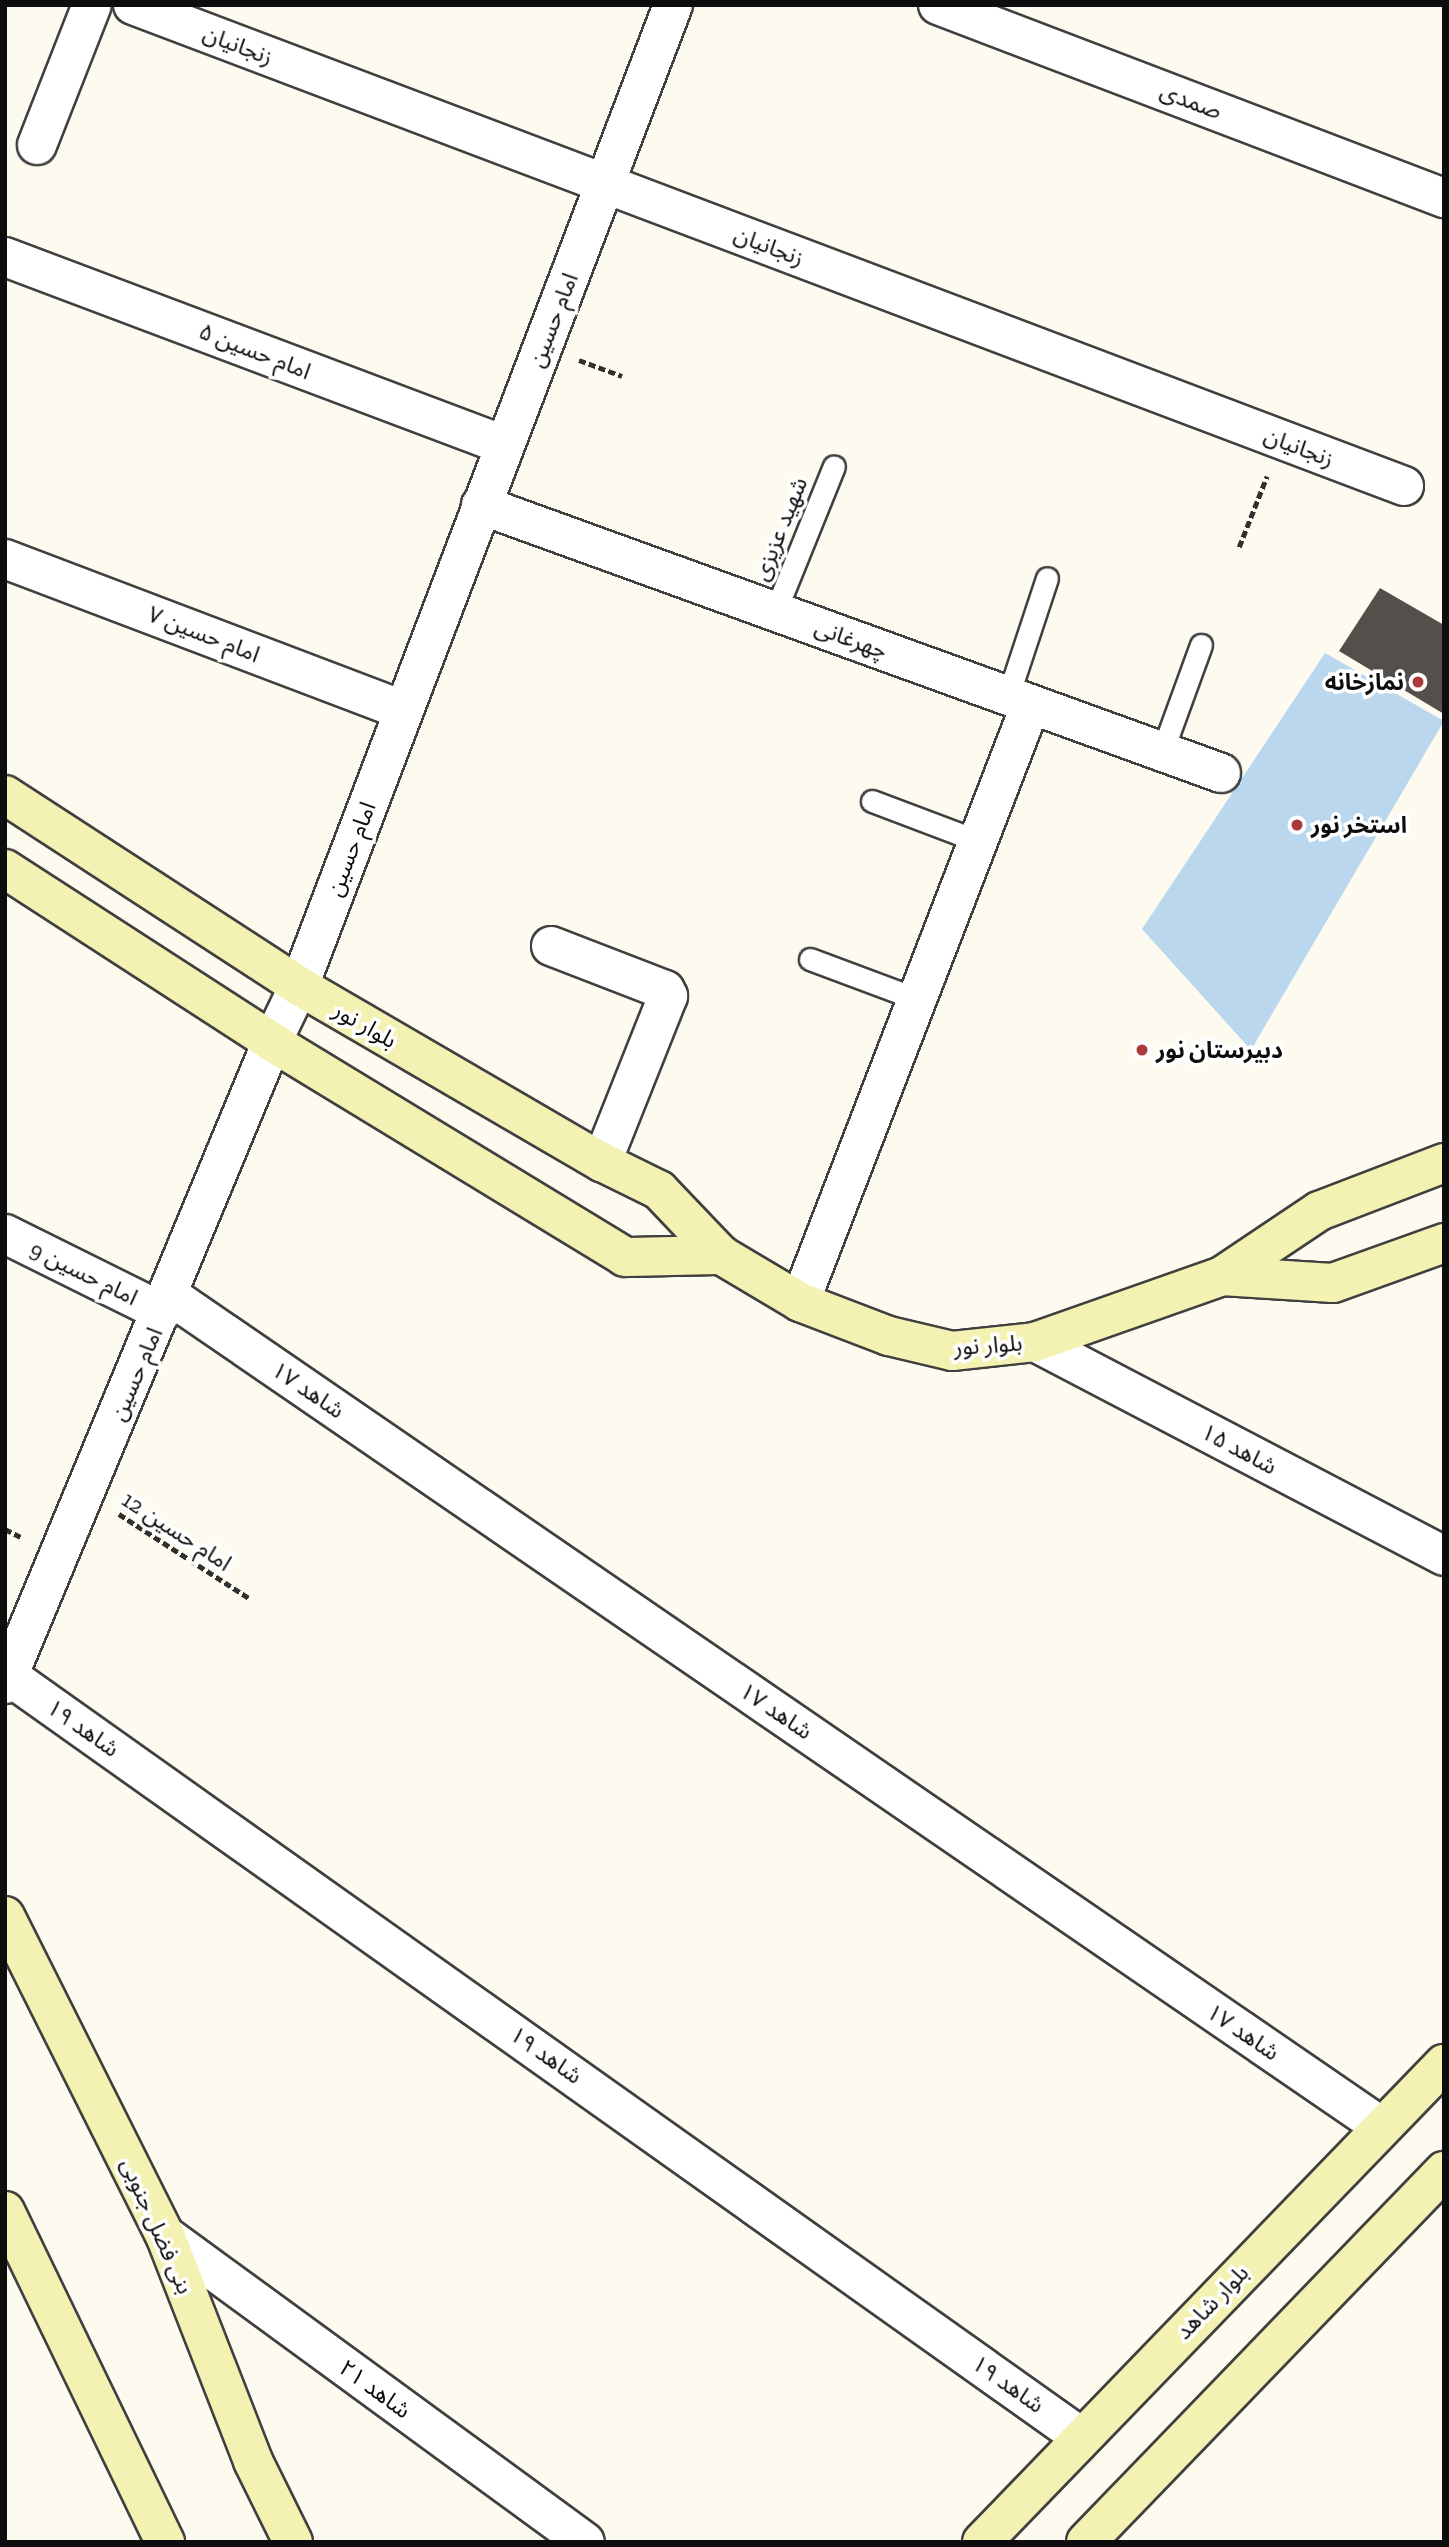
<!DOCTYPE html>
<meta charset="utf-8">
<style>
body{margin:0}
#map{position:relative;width:1449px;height:2547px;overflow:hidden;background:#fdfbef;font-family:"Zilla Slab","Noto Sans Arabic",serif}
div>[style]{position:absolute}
.water>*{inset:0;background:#bad7ee}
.building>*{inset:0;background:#544f4b}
.path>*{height:4.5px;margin-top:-2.25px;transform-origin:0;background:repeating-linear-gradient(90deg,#2f2f2f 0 7px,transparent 0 10.5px)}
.roads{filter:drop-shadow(2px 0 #404040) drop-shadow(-2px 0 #404040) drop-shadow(0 2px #404040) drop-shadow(0 -2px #404040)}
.lane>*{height:21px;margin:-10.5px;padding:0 10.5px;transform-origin:10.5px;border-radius:10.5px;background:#fff}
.street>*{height:38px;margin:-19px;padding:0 19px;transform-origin:19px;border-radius:19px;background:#fff}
.secondary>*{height:38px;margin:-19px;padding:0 19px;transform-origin:19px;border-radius:19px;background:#f4f2b3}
.dots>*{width:19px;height:19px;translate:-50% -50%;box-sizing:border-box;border:4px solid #fff;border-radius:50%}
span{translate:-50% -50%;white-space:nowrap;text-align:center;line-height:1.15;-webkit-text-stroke:7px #fff;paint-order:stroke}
.street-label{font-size:23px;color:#0d0d0d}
.poi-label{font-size:23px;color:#0d0d0d;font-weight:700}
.right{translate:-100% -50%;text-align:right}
.left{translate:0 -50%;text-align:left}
.frame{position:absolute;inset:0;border:7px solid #0d0d0d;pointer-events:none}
</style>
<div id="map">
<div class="water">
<i style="clip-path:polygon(1325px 653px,1444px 721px,1251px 1050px,1142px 929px)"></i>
</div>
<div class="building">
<i style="clip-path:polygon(1380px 588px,1444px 625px,1444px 714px,1339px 651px)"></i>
</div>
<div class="path">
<i style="left:579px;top:360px;width:46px;rotate:20.4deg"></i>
<i style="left:1239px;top:547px;width:76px;rotate:-68.5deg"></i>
<i style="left:119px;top:1514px;width:155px;rotate:32.9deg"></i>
<i style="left:5px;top:1529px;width:20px;rotate:27deg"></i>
</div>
<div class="roads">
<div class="lane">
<i style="left:775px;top:612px;width:157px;rotate:-68deg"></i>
<i style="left:1008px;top:696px;width:124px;rotate:-71.7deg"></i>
<i style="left:1162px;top:752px;width:114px;rotate:-70deg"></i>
<i style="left:872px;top:801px;width:113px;rotate:20.7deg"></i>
<i style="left:810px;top:959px;width:114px;rotate:20.5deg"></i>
</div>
<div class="street">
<i style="left:133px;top:5px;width:1359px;rotate:20.73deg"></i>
<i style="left:938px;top:5px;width:542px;rotate:20.88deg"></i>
<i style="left:37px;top:145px;width:150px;rotate:-68.6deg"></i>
<i style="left:5px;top:257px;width:533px;rotate:20.64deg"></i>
<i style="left:481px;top:505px;width:787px;rotate:19.91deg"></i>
<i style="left:5px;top:559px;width:426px;rotate:20.8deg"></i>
<i style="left:551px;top:946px;width:122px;rotate:21.1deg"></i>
<i style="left:665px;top:990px;width:7px;rotate:63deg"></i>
<i style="left:668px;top:996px;width:179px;rotate:111.7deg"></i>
<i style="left:5px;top:1234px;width:175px;rotate:26.4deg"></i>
<i style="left:169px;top:1295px;width:1471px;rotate:34.45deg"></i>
<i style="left:800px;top:1302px;width:641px;rotate:-68.88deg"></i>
<i style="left:1035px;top:1342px;width:462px;rotate:27.6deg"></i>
<i style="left:9px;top:1676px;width:1315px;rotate:35.37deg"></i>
<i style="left:5px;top:1684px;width:695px;rotate:-67.42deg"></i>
<i style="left:272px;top:1042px;width:62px;rotate:-64.3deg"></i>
<i style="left:299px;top:986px;width:1050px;rotate:-69.13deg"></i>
<i style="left:165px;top:2235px;width:520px;rotate:36.17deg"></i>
</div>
<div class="secondary">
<i style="left:5px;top:795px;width:351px;rotate:33deg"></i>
<i style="left:299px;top:986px;width:350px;rotate:30.2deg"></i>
<i style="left:602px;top:1162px;width:64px;rotate:26.2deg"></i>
<i style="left:659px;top:1190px;width:90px;rotate:46.4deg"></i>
<i style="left:721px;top:1255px;width:92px;rotate:30.7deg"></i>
<i style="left:800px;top:1302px;width:95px;rotate:20.9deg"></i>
<i style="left:889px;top:1336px;width:65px;rotate:13.4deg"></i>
<i style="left:952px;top:1351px;width:83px;rotate:-6.2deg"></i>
<i style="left:1035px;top:1342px;width:198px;rotate:-19.4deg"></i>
<i style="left:1222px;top:1276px;width:117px;rotate:-33.8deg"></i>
<i style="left:1319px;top:1211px;width:134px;rotate:-21deg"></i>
<i style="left:5px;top:869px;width:318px;rotate:32.9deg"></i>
<i style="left:272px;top:1042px;width:413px;rotate:31.3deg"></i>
<i style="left:625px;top:1257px;width:96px;rotate:-1.2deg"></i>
<i style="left:1222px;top:1276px;width:111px;rotate:3.6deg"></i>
<i style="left:1333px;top:1283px;width:118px;rotate:-19.8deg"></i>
<i style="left:5px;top:1916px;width:357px;rotate:63.4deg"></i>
<i style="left:165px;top:2235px;width:243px;rotate:68.7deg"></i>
<i style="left:253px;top:2461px;width:90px;rotate:63.7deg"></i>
<i style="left:5px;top:2211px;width:368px;rotate:64.2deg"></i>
<i style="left:982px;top:2542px;width:665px;rotate:-45.98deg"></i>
<i style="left:1086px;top:2542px;width:516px;rotate:-46.02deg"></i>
</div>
</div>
<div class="dots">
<i style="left:1418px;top:682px;background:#aa3a38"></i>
<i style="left:1297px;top:825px;background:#aa3a38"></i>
<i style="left:1142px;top:1050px;background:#aa3a38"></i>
</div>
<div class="street-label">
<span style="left:238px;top:45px;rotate:21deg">زنجانیان</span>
<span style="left:1191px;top:101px;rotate:21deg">صمدی</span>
<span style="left:769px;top:246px;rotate:21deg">زنجانیان</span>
<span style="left:553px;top:320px;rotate:-69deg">امام حسین</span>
<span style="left:255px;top:351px;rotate:21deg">امام حسین ۵</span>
<span style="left:1299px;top:447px;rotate:21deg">زنجانیان</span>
<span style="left:780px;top:529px;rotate:-68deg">شهید عزیزی</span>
<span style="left:204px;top:634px;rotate:21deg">امام حسین ۷</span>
<span style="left:851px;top:639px;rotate:20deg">چهرغانی</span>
<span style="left:351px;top:849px;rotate:-69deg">امام حسین</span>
<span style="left:365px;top:1025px;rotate:30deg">بلوار نور</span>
<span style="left:84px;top:1273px;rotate:26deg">امام حسین 9</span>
<span style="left:988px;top:1345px;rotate:-4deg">بلوار نور</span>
<span style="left:136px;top:1374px;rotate:-67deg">امام حسین</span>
<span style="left:308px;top:1390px;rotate:34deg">شاهد ۱۷</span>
<span style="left:1239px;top:1449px;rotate:28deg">شاهد ۱۵</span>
<span style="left:177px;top:1531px;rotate:33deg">امام حسین 12</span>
<span style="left:776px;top:1711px;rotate:34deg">شاهد ۱۷</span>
<span style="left:83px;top:1728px;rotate:35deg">شاهد ۱۹</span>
<span style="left:1243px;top:2032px;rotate:34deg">شاهد ۱۷</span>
<span style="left:546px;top:2055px;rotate:35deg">شاهد ۱۹</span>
<span style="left:157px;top:2226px;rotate:66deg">بنی فضل جنوبی</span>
<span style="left:1212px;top:2302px;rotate:-46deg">بلوار شاهد</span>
<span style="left:1008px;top:2384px;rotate:35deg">شاهد ۱۹</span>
<span style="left:375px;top:2389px;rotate:36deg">شاهد ۲۱</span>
</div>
<div class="poi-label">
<span class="right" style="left:1404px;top:682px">نمازخانه</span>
<span class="left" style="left:1311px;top:825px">استخر نور</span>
<span class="left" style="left:1156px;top:1050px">دبیرستان نور</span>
</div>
<div class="frame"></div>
</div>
